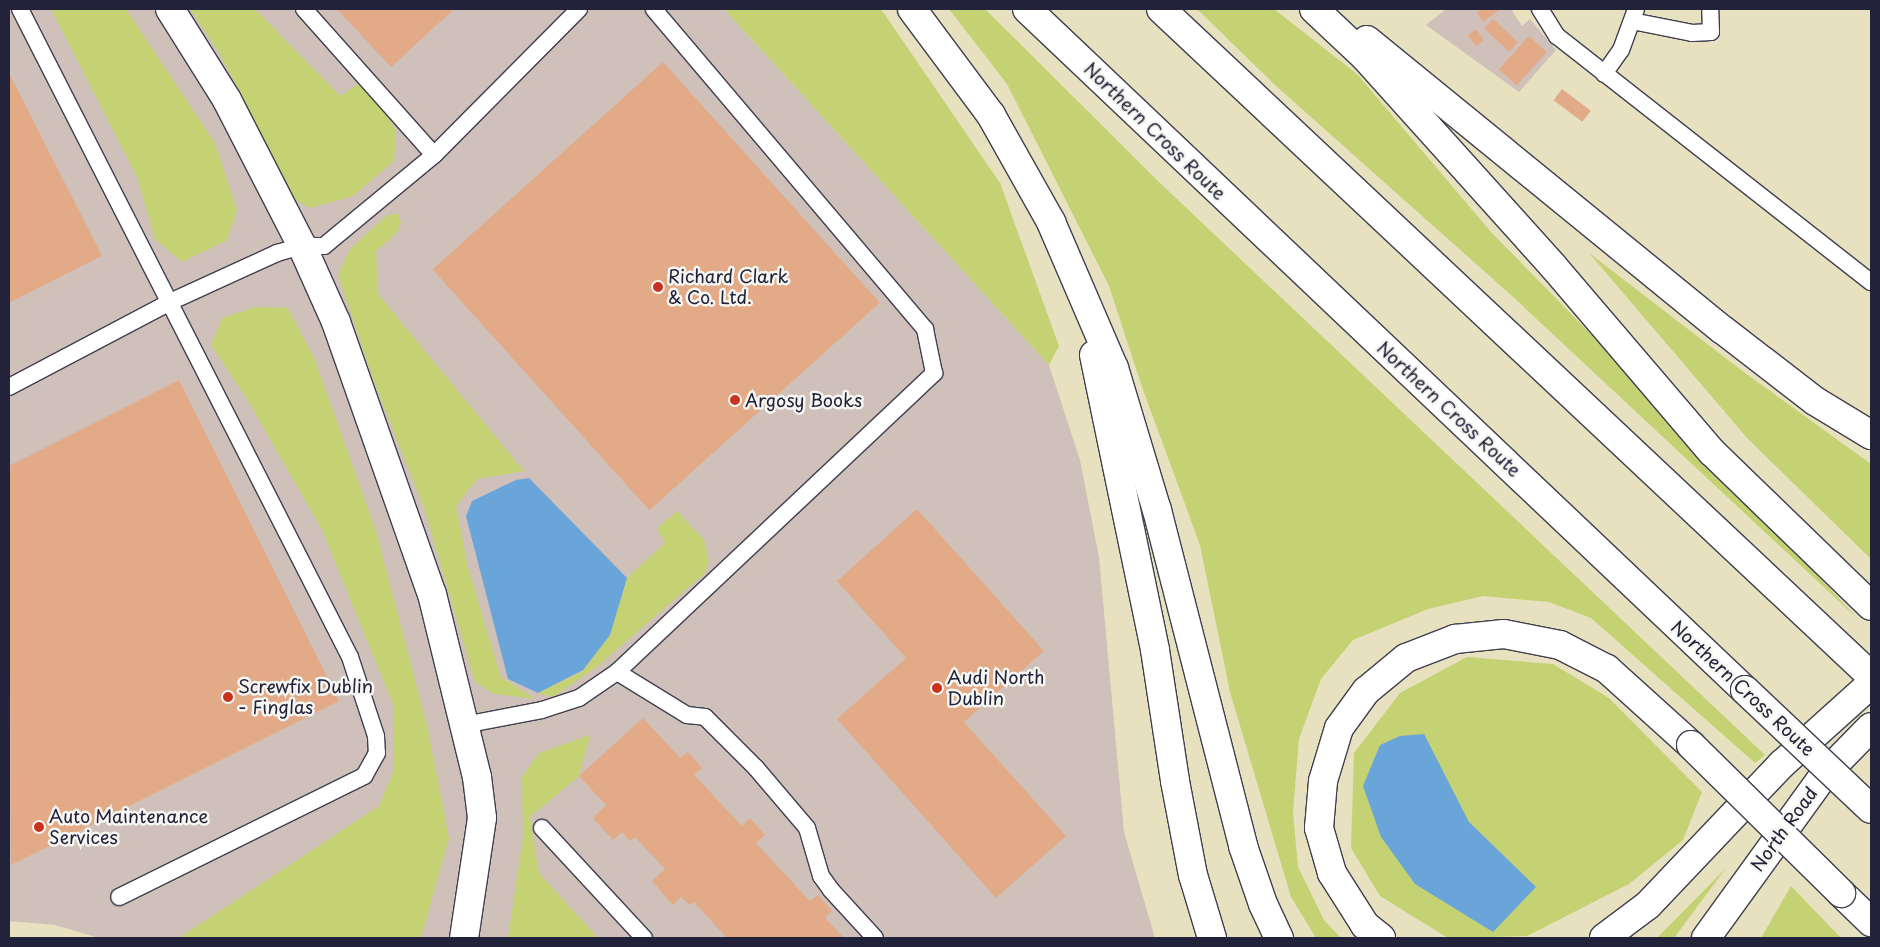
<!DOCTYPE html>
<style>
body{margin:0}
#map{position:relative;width:1880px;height:947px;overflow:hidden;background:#e7e1bf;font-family:"Playpen Sans",sans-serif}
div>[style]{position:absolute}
.industrial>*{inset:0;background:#cfc1ba}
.green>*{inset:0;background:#c4d274}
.water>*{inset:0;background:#6aa5da}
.building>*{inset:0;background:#e2aa86;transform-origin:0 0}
.roads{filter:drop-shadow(1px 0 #403f4f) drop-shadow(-1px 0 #403f4f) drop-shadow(0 1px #403f4f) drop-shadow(0 -1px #403f4f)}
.service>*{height:16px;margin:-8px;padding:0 8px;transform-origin:8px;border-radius:8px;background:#fff}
.minor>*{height:28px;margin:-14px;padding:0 14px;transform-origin:14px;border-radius:14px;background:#fff}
.secondary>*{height:28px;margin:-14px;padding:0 14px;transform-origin:14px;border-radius:14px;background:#fff}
.motorway>*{height:28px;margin:-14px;padding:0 14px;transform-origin:14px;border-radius:14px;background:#fff}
.bridges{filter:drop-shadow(1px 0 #403f4f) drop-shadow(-1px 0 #403f4f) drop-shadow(0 1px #403f4f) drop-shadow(0 -1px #403f4f)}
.motorway-bridge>*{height:28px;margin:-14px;padding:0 14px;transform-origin:14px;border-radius:14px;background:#fff}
.dots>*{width:14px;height:14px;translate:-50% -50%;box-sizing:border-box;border:2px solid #f6f6f2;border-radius:50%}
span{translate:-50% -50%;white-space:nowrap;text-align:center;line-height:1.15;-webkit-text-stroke:5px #f6f6f2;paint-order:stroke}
.street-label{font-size:18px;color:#22223b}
.poi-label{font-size:18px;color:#22223b}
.left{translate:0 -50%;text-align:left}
.frame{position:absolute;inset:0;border:10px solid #22223b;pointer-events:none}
</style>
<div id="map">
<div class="industrial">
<i style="clip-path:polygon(9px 9px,724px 9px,1049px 365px,1080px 460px,1099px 557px,1124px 832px,1155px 938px,99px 938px,55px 925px,9px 921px)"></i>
<i style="clip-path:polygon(1446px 9px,1511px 9px,1522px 26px,1530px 19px,1556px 50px,1519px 92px,1426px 25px)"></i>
</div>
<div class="green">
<i style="clip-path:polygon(51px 9px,126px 9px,215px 143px,237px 210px,227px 240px,182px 262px,155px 239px,137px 177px)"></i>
<i style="clip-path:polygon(190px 9px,255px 9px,340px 96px,366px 79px,396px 130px,394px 161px,353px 196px,310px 208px,296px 200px,218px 51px)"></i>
<i style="clip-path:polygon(724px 9px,881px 9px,1000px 183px,1059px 346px,1049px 365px)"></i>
<i style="clip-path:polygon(949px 9px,985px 9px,1160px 183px,1765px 755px,1755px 763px,1591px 618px,1549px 602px,1483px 596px,1428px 609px,1353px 640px,1321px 679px,1299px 739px,1293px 812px,1298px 867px,1324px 920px,1341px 938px,1316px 938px,1291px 897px,1230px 692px,1200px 545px,1142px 387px,1109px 286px,1007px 84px)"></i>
<i style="clip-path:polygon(1197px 9px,1274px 9px,1357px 74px,1491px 232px,1626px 370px,1859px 620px,1511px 295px,1275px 85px)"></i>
<i style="clip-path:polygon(398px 213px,401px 223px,396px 234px,376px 251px,378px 294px,524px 471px,477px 479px,456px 506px,468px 567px,501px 677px,536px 699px,494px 694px,475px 682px,424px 508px,374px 382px,338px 275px,350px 249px,386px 216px)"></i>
<i style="clip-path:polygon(1589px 253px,1745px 373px,1871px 464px,1871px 559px,1748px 439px)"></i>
<i style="clip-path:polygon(256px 307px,288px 308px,315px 360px,376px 531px,427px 725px,449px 838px,421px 938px,179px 938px,379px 806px,393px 772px,393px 704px,322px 530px,247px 399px,211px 345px,222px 318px)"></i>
<i style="clip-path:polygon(677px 511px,704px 540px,709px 561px,705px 573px,598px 666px,553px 697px,538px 693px,583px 671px,610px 635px,627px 578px,665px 543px,657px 528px)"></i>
<i style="clip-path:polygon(1467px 657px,1553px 664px,1609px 698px,1702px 792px,1683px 840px,1629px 884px,1527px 936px,1448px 938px,1380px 896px,1351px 848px,1354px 753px,1400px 693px)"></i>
<i style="clip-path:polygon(590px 735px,579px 776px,530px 817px,539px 873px,598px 938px,508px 938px,523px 837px,522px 777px,539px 753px)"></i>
<i style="clip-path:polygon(1726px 868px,1674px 938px,1657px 938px)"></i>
<i style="clip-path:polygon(1791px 886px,1841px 938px,1761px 938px)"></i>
</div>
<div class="water">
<i style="clip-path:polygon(529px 478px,627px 578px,610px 635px,583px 670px,538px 693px,508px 679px,466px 516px,472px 501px,516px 480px)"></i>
<i style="clip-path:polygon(1424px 734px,1469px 822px,1536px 887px,1493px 932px,1415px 884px,1381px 837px,1363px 786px,1380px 745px,1400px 736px)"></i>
</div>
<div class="building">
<i style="clip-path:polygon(337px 9px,454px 9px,391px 67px)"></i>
<i style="clip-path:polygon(1482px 9px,1500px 9px,1483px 22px,1477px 13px)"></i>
<i style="left:1493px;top:19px;width:34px;height:13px;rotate:43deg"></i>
<i style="left:1476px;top:29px;width:14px;height:10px;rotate:54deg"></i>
<i style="left:1529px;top:36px;width:24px;height:45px;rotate:42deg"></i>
<i style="left:663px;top:62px;width:324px;height:310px;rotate:48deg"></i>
<i style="clip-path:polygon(9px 73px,102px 256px,9px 303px)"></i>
<i style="left:1562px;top:89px;width:36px;height:14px;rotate:37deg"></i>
<i style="clip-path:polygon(179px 380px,339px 701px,11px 865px,9px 466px)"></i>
<i style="clip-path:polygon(917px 509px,1044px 651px,964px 722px,1066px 836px,996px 898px,837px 719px,906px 658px,837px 581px)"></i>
<i style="clip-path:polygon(643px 718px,680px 758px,688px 752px,702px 768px,694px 775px,742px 826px,750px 818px,765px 835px,756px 843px,810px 901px,818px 895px,832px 911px,825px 918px,844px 938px,727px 938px,694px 902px,690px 905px,681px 897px,673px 905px,652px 881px,665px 869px,635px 837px,630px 841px,622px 832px,613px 840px,593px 818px,606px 805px,579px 776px)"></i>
</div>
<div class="roads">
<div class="service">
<i style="left:20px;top:9px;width:727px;rotate:63.01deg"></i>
<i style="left:350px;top:657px;width:83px;rotate:71.8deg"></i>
<i style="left:376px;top:736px;width:17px;rotate:87deg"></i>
<i style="left:377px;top:753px;width:26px;rotate:119deg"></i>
<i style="left:364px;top:776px;width:273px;rotate:153.7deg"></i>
<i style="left:304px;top:9px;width:195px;rotate:48.3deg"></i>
<i style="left:1540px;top:9px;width:32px;rotate:58deg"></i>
<i style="left:1557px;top:36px;width:399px;rotate:38.1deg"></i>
<i style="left:1632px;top:21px;width:61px;rotate:11.3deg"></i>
<i style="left:1692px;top:33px;width:19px;rotate:-3deg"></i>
<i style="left:1711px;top:32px;width:23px;rotate:-92deg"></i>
<i style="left:1604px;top:74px;width:29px;rotate:-55deg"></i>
<i style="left:1621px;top:50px;width:44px;rotate:-69.9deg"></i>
<i style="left:9px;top:387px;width:182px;rotate:-27.8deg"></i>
<i style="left:170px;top:302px;width:118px;rotate:-24.6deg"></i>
<i style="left:277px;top:253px;width:26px;rotate:-16deg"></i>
<i style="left:302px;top:246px;width:22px"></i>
<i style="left:324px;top:246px;width:143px;rotate:-39.6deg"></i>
<i style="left:434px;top:155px;width:206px;rotate:-45.2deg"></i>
<i style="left:617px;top:672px;width:82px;rotate:31.6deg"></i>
<i style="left:687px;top:715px;width:18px;rotate:6deg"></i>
<i style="left:705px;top:717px;width:72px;rotate:45deg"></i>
<i style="left:756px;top:768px;width:79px;rotate:49.6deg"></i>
<i style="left:807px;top:828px;width:50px;rotate:73.7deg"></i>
<i style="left:821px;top:876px;width:17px;rotate:54deg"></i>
<i style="left:831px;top:890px;width:65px;rotate:47.5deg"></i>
<i style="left:464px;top:725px;width:79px;rotate:-10.9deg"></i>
<i style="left:542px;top:710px;width:39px;rotate:-18deg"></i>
<i style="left:579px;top:698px;width:46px;rotate:-34.4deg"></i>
<i style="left:617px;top:672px;width:436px;rotate:-43.3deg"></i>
<i style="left:934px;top:373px;width:45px;rotate:-101.6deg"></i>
<i style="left:925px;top:329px;width:419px;rotate:-130.3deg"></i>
<i style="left:542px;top:828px;width:150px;rotate:47.2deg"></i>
</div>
<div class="minor">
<i style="left:170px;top:9px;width:107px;rotate:57.9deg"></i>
<i style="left:227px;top:100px;width:164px;rotate:62.8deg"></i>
<i style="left:302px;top:246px;width:83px;rotate:65.9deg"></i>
<i style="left:336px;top:322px;width:288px;rotate:70.6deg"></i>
<i style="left:432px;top:594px;width:188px;rotate:76.2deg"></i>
<i style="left:477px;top:777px;width:41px;rotate:83deg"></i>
<i style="left:482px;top:818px;width:121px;rotate:98.5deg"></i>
</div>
<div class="secondary">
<i style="left:1706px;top:938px;width:201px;rotate:-54.1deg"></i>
<i style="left:1824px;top:775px;width:67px;rotate:-45.6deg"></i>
</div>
<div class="motorway">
<i style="left:912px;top:9px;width:132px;rotate:53.3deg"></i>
<i style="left:991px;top:115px;width:123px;rotate:60.7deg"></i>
<i style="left:1051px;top:222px;width:159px;rotate:66.7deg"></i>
<i style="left:1114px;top:368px;width:148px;rotate:73.2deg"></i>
<i style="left:1157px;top:510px;width:347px;rotate:75.6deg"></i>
<i style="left:1243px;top:846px;width:61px;rotate:71deg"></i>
<i style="left:1263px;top:904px;width:38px;rotate:65deg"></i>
<i style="left:1027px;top:9px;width:990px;rotate:43.49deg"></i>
<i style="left:1161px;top:9px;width:974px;rotate:43.21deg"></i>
<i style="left:1314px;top:9px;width:69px;rotate:43.2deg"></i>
<i style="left:1364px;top:56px;width:283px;rotate:48deg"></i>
<i style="left:1553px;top:266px;width:245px;rotate:49.5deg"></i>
<i style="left:1712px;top:452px;width:221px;rotate:44.1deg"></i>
<i style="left:1367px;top:40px;width:459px;rotate:39.2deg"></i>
<i style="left:1723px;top:330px;width:116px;rotate:37.7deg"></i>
<i style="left:1815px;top:401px;width:66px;rotate:31.3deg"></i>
<i style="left:1094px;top:355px;width:301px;rotate:78.3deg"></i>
<i style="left:1155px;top:650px;width:133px;rotate:81.3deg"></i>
<i style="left:1175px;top:781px;width:96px;rotate:79.2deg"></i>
<i style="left:1193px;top:875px;width:66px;rotate:73.2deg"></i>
<i style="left:1841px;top:893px;width:42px;rotate:44deg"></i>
<i style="left:1381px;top:938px;width:21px;rotate:-141deg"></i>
<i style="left:1365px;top:925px;width:62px;rotate:-122.4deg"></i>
<i style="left:1332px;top:873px;width:47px;rotate:-106.1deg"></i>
<i style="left:1319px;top:828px;width:47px;rotate:-85.1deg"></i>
<i style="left:1323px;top:781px;width:55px;rotate:-73.2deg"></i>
<i style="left:1339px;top:728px;width:46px;rotate:-53.9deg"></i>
<i style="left:1366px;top:691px;width:52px;rotate:-39.5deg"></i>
<i style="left:1406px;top:658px;width:53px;rotate:-21.2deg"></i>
<i style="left:1455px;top:639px;width:49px;rotate:-5.8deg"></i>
<i style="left:1504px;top:634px;width:57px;rotate:11.1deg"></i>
<i style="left:1560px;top:645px;width:53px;rotate:27.1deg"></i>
<i style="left:1607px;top:669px;width:113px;rotate:42.1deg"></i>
<i style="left:1604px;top:938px;width:55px;rotate:-36.9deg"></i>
<i style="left:1648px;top:905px;width:195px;rotate:-46.5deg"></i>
<i style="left:1782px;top:764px;width:120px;rotate:-42deg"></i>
</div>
</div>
<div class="bridges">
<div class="motorway-bridge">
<i style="left:1745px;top:690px;width:173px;rotate:43.4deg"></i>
<i style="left:1691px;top:745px;width:211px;rotate:44.6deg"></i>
</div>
</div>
<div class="dots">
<i style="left:658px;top:287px;background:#c8321e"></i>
<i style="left:735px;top:400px;background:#c8321e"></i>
<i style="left:937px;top:688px;background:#c8321e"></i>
<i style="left:228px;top:697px;background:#c8321e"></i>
<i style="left:39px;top:827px;background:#c8321e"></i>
</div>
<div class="street-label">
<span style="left:1155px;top:131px;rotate:44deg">Northern Cross Route</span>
<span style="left:1449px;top:409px;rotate:43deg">Northern Cross Route</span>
<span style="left:1743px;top:688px;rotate:43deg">Northern Cross Route</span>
<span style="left:1784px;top:829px;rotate:-54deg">North Road</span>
</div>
<div class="poi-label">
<span class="left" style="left:668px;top:287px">Richard Clark<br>&amp; Co. Ltd.</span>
<span class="left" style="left:745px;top:400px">Argosy Books</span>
<span class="left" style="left:947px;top:688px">Audi North<br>Dublin</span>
<span class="left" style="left:238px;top:697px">Screwfix Dublin<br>- Finglas</span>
<span class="left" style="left:49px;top:827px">Auto Maintenance<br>Services</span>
</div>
<div class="frame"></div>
</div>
